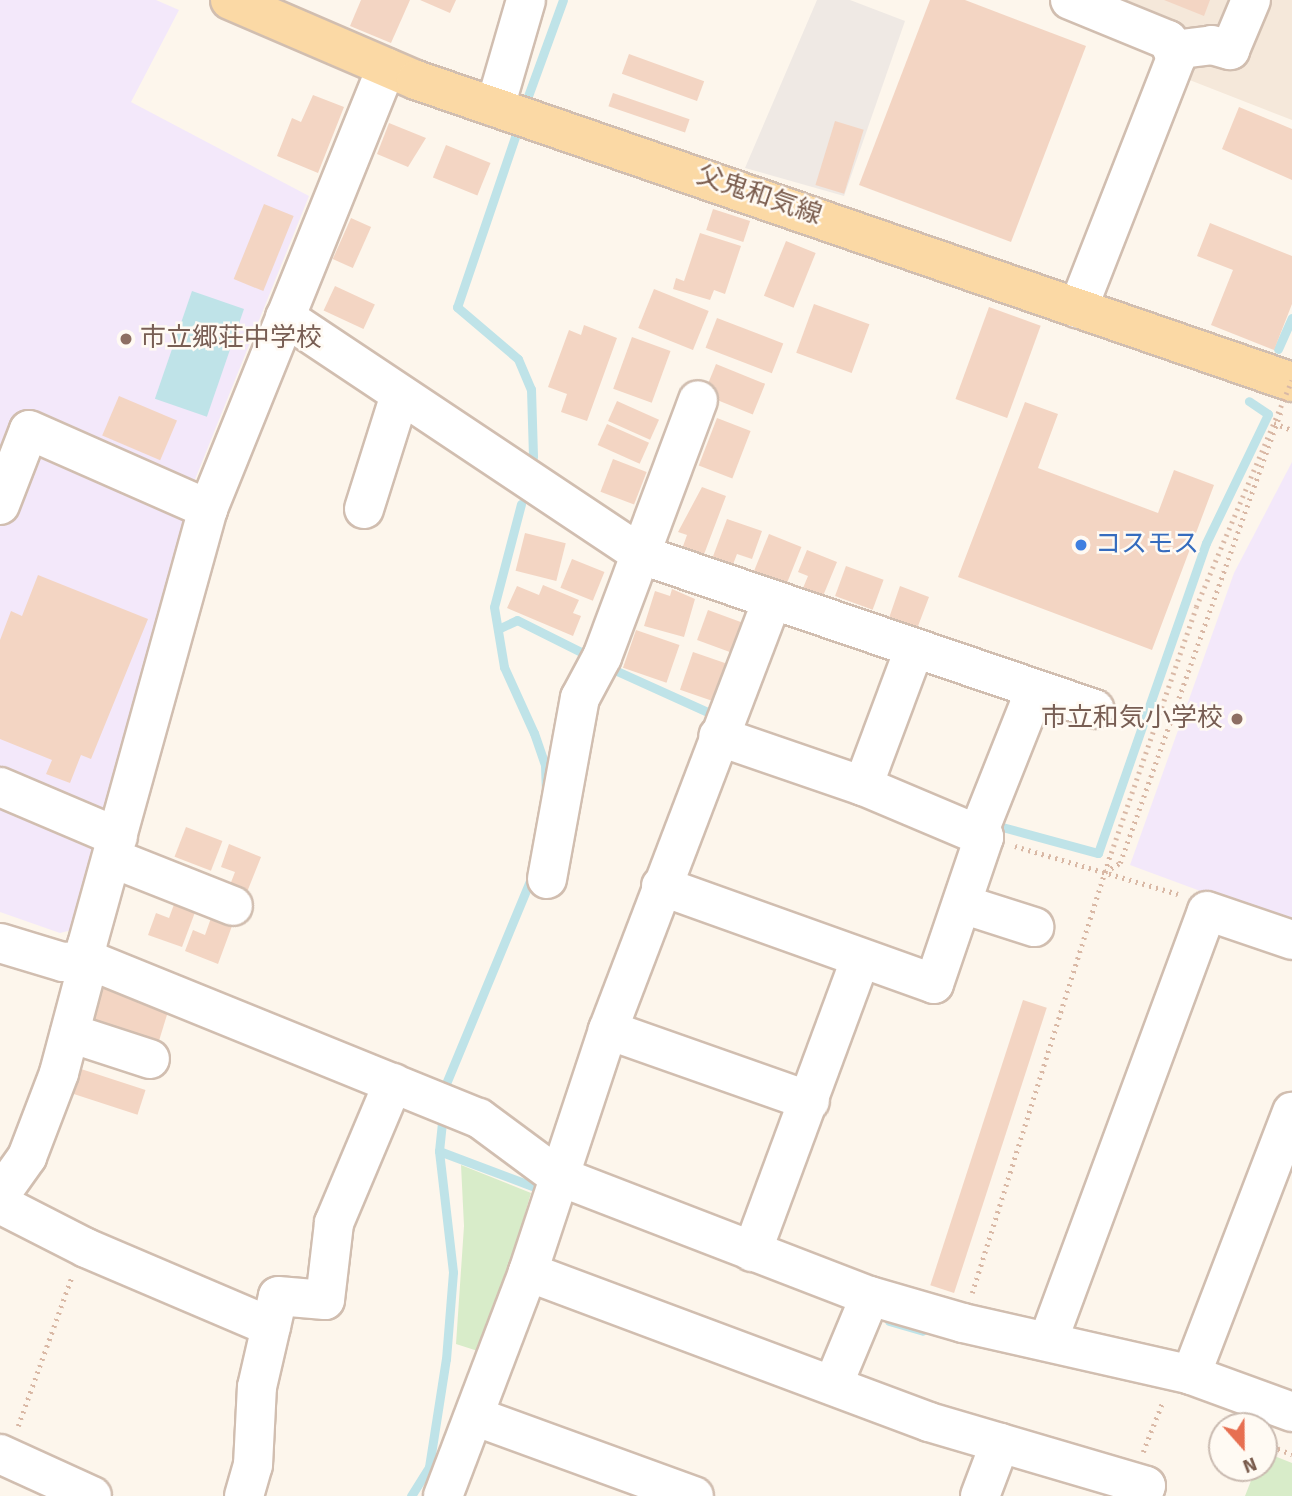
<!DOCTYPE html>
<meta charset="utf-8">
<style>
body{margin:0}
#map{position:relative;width:1292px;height:1496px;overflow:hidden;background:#fdf6ec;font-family:Signika,"Noto Sans JP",sans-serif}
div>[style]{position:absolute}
.residential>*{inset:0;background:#f5e8da}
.industrial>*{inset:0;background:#efe9e4}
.education>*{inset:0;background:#f3e8fa}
.green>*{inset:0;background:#d8ecc9}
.water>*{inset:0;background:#bfe3e8;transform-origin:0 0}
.stream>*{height:9px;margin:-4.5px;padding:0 4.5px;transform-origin:4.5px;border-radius:4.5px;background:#bfe3e8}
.building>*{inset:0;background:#f3d5c3;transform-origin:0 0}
.path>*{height:4.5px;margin-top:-2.25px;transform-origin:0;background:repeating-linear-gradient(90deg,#d9b8a5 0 2px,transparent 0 7px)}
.roads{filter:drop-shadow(2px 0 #d1beb0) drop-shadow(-2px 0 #d1beb0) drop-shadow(0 2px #d1beb0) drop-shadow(0 -2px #d1beb0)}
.minor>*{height:38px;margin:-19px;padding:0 19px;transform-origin:19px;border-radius:19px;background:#fff}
.major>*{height:38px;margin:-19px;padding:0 19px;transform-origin:19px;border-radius:19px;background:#fbd9a5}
.path-bridge>*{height:4.5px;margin-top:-2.25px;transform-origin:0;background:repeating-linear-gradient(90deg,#d9b8a5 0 2px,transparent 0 7px)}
.dots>*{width:19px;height:19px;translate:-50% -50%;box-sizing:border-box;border:4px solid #fffaf3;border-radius:50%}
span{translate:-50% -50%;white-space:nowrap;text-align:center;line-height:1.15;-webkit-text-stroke:5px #fffaf3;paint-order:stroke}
.street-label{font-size:26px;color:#7a5c4d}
.education-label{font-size:26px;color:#785e54}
.left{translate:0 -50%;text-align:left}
.right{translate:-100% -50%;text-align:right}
.shop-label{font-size:26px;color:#366cbe}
.north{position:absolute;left:1208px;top:1412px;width:70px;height:70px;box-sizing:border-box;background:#fffaf3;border:2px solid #cabbb1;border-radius:50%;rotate:159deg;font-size:19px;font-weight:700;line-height:28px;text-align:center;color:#7a5c4d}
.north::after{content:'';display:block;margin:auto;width:24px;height:32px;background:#e76f51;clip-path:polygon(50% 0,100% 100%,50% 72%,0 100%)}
</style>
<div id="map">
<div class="residential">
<i style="clip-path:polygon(1113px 0,1292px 0,1292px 120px,1187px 79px,1205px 35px)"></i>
</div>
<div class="industrial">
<i style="clip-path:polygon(817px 0,850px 0,905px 21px,844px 196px,745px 168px)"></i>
</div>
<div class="education">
<i style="clip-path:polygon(0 0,156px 0,179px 10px,131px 102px,309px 196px,194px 482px,76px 929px,60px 933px,0 912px)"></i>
<i style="clip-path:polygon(1292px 462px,1292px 925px,1130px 865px,1234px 573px)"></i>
</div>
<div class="green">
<i style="clip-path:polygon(461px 1165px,531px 1193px,484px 1353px,456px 1344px,464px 1226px)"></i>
<i style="clip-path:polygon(1264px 1452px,1292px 1463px,1292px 1496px,1245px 1496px,1256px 1468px,1264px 1468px)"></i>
</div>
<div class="water">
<i style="left:192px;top:291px;width:55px;height:114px;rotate:19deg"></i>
</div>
<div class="stream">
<i style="left:528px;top:96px;width:102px;rotate:-70deg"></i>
<i style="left:517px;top:131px;width:186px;rotate:108.8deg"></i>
<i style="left:457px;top:307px;width:80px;rotate:40.4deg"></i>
<i style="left:518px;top:359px;width:33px;rotate:67deg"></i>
<i style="left:531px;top:389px;width:68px;rotate:88.3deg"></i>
<i style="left:1278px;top:349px;width:34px;rotate:-66deg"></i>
<i style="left:521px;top:504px;width:106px;rotate:104.7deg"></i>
<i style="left:494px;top:607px;width:61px;rotate:80.5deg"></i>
<i style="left:504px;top:667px;width:72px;rotate:65.6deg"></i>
<i style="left:534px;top:733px;width:34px;rotate:71deg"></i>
<i style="left:545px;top:765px;width:23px;rotate:88deg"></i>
<i style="left:498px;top:629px;width:21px;rotate:-25deg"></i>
<i style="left:517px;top:620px;width:85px;rotate:26.6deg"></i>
<i style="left:608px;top:667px;width:112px;rotate:24.3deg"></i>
<i style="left:991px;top:824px;width:111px;rotate:15.2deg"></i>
<i style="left:1098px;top:853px;width:328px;rotate:-70.8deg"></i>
<i style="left:1206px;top:543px;width:143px;rotate:-64.3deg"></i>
<i style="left:1268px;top:414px;width:23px;rotate:-146deg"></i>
<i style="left:445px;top:1086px;width:230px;rotate:-67.5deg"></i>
<i style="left:439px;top:1151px;width:103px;rotate:20.6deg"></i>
<i style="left:889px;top:1321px;width:35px;rotate:16deg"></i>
<i style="left:411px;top:1496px;width:34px;rotate:-58deg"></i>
<i style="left:429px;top:1467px;width:109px;rotate:-81.1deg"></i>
<i style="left:446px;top:1359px;width:87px;rotate:-85.4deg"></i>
<i style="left:453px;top:1272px;width:122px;rotate:-96.6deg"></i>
<i style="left:439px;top:1151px;width:36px;rotate:-84deg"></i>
</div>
<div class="building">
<i style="clip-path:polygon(361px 0,410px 0,391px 43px,350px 26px)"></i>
<i style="clip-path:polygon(420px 0,456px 0,450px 13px)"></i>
<i style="clip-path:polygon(930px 0,965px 0,1086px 46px,1011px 242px,859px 185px)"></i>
<i style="clip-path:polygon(1164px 0,1210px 0,1204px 16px)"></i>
<i style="left:629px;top:54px;width:80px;height:21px;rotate:20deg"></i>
<i style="left:613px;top:93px;width:81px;height:14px;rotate:19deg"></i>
<i style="clip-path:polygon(313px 95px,344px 107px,318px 173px,277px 156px,292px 118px,301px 122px)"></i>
<i style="clip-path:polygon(1239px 107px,1292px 129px,1292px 180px,1222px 149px)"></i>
<i style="left:835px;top:121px;width:30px;height:67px;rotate:17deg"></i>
<i style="clip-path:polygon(389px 123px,426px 138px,408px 167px,377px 154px)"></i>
<i style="left:446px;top:145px;width:48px;height:35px;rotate:22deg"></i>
<i style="left:264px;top:204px;width:32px;height:81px;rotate:22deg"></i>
<i style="left:713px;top:209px;width:39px;height:22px;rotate:18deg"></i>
<i style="left:351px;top:218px;width:22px;height:45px;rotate:24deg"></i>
<i style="clip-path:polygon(1210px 223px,1292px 256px,1292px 304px,1274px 350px,1211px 325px,1233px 270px,1197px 256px)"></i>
<i style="clip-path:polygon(700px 233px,741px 246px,725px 294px,714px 290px,710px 300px,673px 289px,676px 278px,684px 281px)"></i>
<i style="left:786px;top:241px;width:32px;height:59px;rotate:22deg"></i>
<i style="left:335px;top:286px;width:44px;height:27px;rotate:25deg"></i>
<i style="left:654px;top:289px;width:59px;height:42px;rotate:22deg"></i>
<i style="left:814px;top:304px;width:59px;height:52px;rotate:20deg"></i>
<i style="left:989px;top:307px;width:55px;height:98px;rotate:20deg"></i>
<i style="left:717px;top:318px;width:71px;height:32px;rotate:21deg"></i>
<i style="clip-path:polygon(584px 325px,617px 338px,587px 421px,561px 412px,567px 394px,548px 387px,569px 330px,581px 335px)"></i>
<i style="left:632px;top:337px;width:41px;height:55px;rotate:20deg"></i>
<i style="left:716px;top:364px;width:53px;height:33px;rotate:22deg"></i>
<i style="left:119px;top:396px;width:63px;height:43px;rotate:23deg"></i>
<i style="left:617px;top:401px;width:46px;height:22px;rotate:24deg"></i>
<i style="clip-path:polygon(1025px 402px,1058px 414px,1038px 468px,1158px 513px,1174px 470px,1214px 485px,1152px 650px,958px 577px)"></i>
<i style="left:717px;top:418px;width:36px;height:51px;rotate:21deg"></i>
<i style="left:607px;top:424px;width:46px;height:23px;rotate:24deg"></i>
<i style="left:613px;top:459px;width:36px;height:35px;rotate:21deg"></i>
<i style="clip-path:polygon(702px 487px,726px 496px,703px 557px,682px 549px,687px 535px,678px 532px)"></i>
<i style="clip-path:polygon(727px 519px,762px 531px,752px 559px,737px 554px,732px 567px,712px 559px)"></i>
<i style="left:525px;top:533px;width:42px;height:39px;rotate:14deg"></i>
<i style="left:769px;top:534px;width:35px;height:40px;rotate:22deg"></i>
<i style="clip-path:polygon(807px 550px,837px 562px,823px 596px,803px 588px,808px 576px,798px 572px)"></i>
<i style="left:572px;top:559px;width:35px;height:31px;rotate:22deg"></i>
<i style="left:846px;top:566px;width:40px;height:32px;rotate:20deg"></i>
<i style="clip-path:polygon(38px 575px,148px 619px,91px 759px,81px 755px,70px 783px,46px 774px,52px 760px,0 739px,0 640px,11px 611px,22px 616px)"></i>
<i style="clip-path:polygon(543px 585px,579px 600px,573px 613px,581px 616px,573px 636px,507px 608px,517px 586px,539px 595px)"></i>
<i style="clip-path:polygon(900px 586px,929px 597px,915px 634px,894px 627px,896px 621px,889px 618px)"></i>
<i style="clip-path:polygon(672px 589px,695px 599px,684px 637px,644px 626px,655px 591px,670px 596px)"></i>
<i style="left:708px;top:610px;width:37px;height:32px;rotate:20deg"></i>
<i style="left:636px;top:630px;width:46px;height:40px;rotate:19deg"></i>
<i style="left:693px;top:652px;width:36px;height:40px;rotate:19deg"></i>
<i style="left:186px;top:827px;width:39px;height:32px;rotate:21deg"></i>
<i style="clip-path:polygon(229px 844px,261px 857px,245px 897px,228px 890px,235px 872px,221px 867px)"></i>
<i style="clip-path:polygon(176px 899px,197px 907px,182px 947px,148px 935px,156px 913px,169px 918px)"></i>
<i style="clip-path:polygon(211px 918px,232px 926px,218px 964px,185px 951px,193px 930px,205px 935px)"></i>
<i style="left:99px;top:984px;width:74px;height:42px;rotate:17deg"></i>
<i style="left:1023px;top:1000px;width:25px;height:300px;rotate:18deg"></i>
<i style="left:78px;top:1068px;width:71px;height:26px;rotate:18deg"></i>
</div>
<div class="path">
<i style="left:1015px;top:846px;width:170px;rotate:16.4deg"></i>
<i style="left:1105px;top:872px;width:17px;rotate:-31deg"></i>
<i style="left:1120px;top:863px;width:479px;rotate:-70.4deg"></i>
<i style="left:972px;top:1293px;width:461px;rotate:-72.5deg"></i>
<i style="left:18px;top:1426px;width:159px;rotate:-70.2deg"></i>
<i style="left:1274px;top:1441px;width:9px;rotate:63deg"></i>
<i style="left:1278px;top:1449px;width:15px;rotate:20deg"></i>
<i style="left:1143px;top:1452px;width:55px;rotate:-68.6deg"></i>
</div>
<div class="roads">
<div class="minor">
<i style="left:1070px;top:0;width:106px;rotate:22.2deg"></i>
<i style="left:1168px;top:40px;width:20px;rotate:66deg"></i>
<i style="left:1176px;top:58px;width:269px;rotate:111.4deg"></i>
<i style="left:1173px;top:50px;width:39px;rotate:-7deg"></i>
<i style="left:1212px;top:45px;width:19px;rotate:16deg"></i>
<i style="left:1230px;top:50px;width:54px;rotate:-67.2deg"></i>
<i style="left:495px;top:107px;width:111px;rotate:-73.8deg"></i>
<i style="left:285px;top:317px;width:429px;rotate:33.7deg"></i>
<i style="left:642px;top:555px;width:478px;rotate:18.8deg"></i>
<i style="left:0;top:505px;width:80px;rotate:-68.9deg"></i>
<i style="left:29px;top:430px;width:196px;rotate:23.8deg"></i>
<i style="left:364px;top:509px;width:120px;rotate:-72.5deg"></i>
<i style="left:863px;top:786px;width:143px;rotate:-69.5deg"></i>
<i style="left:0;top:787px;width:128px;rotate:23deg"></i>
<i style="left:984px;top:837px;width:11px;rotate:-105deg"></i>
<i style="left:981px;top:826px;width:146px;rotate:-68.3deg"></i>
<i style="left:112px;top:858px;width:130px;rotate:21.6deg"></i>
<i style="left:547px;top:879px;width:184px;rotate:-79.7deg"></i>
<i style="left:580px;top:698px;width:47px;rotate:-61.8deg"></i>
<i style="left:602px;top:657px;width:274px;rotate:-69.5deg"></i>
<i style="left:661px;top:886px;width:290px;rotate:19.7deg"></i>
<i style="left:934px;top:984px;width:155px;rotate:-71.2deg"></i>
<i style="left:984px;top:837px;width:131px;rotate:-157.1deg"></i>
<i style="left:863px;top:786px;width:153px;rotate:-161deg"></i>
<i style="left:962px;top:904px;width:76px;rotate:17.7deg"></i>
<i style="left:0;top:943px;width:66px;rotate:16.8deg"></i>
<i style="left:63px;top:962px;width:26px;rotate:-4deg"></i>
<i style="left:89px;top:960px;width:421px;rotate:22.1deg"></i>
<i style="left:479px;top:1118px;width:96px;rotate:36.5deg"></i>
<i style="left:556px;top:1175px;width:337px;rotate:21.1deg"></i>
<i style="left:870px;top:1296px;width:97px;rotate:16.2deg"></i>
<i style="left:963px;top:1323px;width:234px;rotate:12.8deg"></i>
<i style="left:1191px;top:1375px;width:108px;rotate:20.1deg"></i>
<i style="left:608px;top:1030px;width:214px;rotate:19.4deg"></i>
<i style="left:70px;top:1033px;width:84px;rotate:18deg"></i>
<i style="left:0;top:1195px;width:47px;rotate:-54.6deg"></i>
<i style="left:27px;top:1157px;width:90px;rotate:-69.1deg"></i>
<i style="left:59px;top:1073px;width:117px;rotate:-75.1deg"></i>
<i style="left:89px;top:960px;width:15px;rotate:-98deg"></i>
<i style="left:87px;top:945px;width:452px;rotate:-74.5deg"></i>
<i style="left:208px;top:509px;width:476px;rotate:-68deg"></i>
<i style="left:0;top:1204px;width:97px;rotate:27.1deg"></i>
<i style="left:86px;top:1248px;width:201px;rotate:23.1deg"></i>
<i style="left:752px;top:1252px;width:311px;rotate:-69.7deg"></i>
<i style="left:528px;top:1272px;width:428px;rotate:20.5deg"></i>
<i style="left:929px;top:1422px;width:226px;rotate:16.4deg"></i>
<i style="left:1146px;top:1486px;width:11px;rotate:112deg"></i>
<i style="left:1048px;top:1341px;width:458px;rotate:-69.7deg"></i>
<i style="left:1207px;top:911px;width:90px;rotate:18.8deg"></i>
<i style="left:1191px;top:1375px;width:282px;rotate:-69deg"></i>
<i style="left:833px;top:1385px;width:96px;rotate:-67.4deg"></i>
<i style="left:474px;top:1416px;width:234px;rotate:20deg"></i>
<i style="left:0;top:1454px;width:101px;rotate:24.5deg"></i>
<i style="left:244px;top:1496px;width:32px;rotate:-74deg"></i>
<i style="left:253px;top:1465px;width:78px;rotate:-87.1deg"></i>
<i style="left:257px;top:1387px;width:93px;rotate:-77deg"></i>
<i style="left:278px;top:1296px;width:47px;rotate:4.9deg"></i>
<i style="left:325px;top:1300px;width:78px;rotate:-83.3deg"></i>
<i style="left:334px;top:1223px;width:152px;rotate:-67.1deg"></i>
<i style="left:443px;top:1496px;width:240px;rotate:-69.2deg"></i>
<i style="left:528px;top:1272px;width:255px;rotate:-71.7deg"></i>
<i style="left:608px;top:1030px;width:460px;rotate:-69.1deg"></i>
<i style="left:980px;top:1496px;width:57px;rotate:-69.3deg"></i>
</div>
<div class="major">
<i style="left:230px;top:0;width:202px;rotate:23.3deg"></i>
<i style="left:416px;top:80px;width:927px;rotate:19.02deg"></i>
</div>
</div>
<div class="path-bridge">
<i style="left:1274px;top:423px;width:19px;rotate:21deg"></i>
<i style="left:1111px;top:853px;width:260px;rotate:-70.9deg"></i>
<i style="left:1196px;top:607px;width:246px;rotate:-67.1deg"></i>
</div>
<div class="dots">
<i style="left:126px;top:339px;background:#8d6e63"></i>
<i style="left:1081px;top:545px;background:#3f7fe0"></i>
<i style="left:1237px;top:719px;background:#8d6e63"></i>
</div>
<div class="street-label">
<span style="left:759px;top:196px;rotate:19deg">父鬼和気線</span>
</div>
<div class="education-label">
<span class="left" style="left:140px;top:339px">市立郷荘中学校</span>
<span class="right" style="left:1223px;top:719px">市立和気小学校</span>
</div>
<div class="shop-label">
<span class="left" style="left:1095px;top:545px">コスモス</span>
</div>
<div class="north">N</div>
</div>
